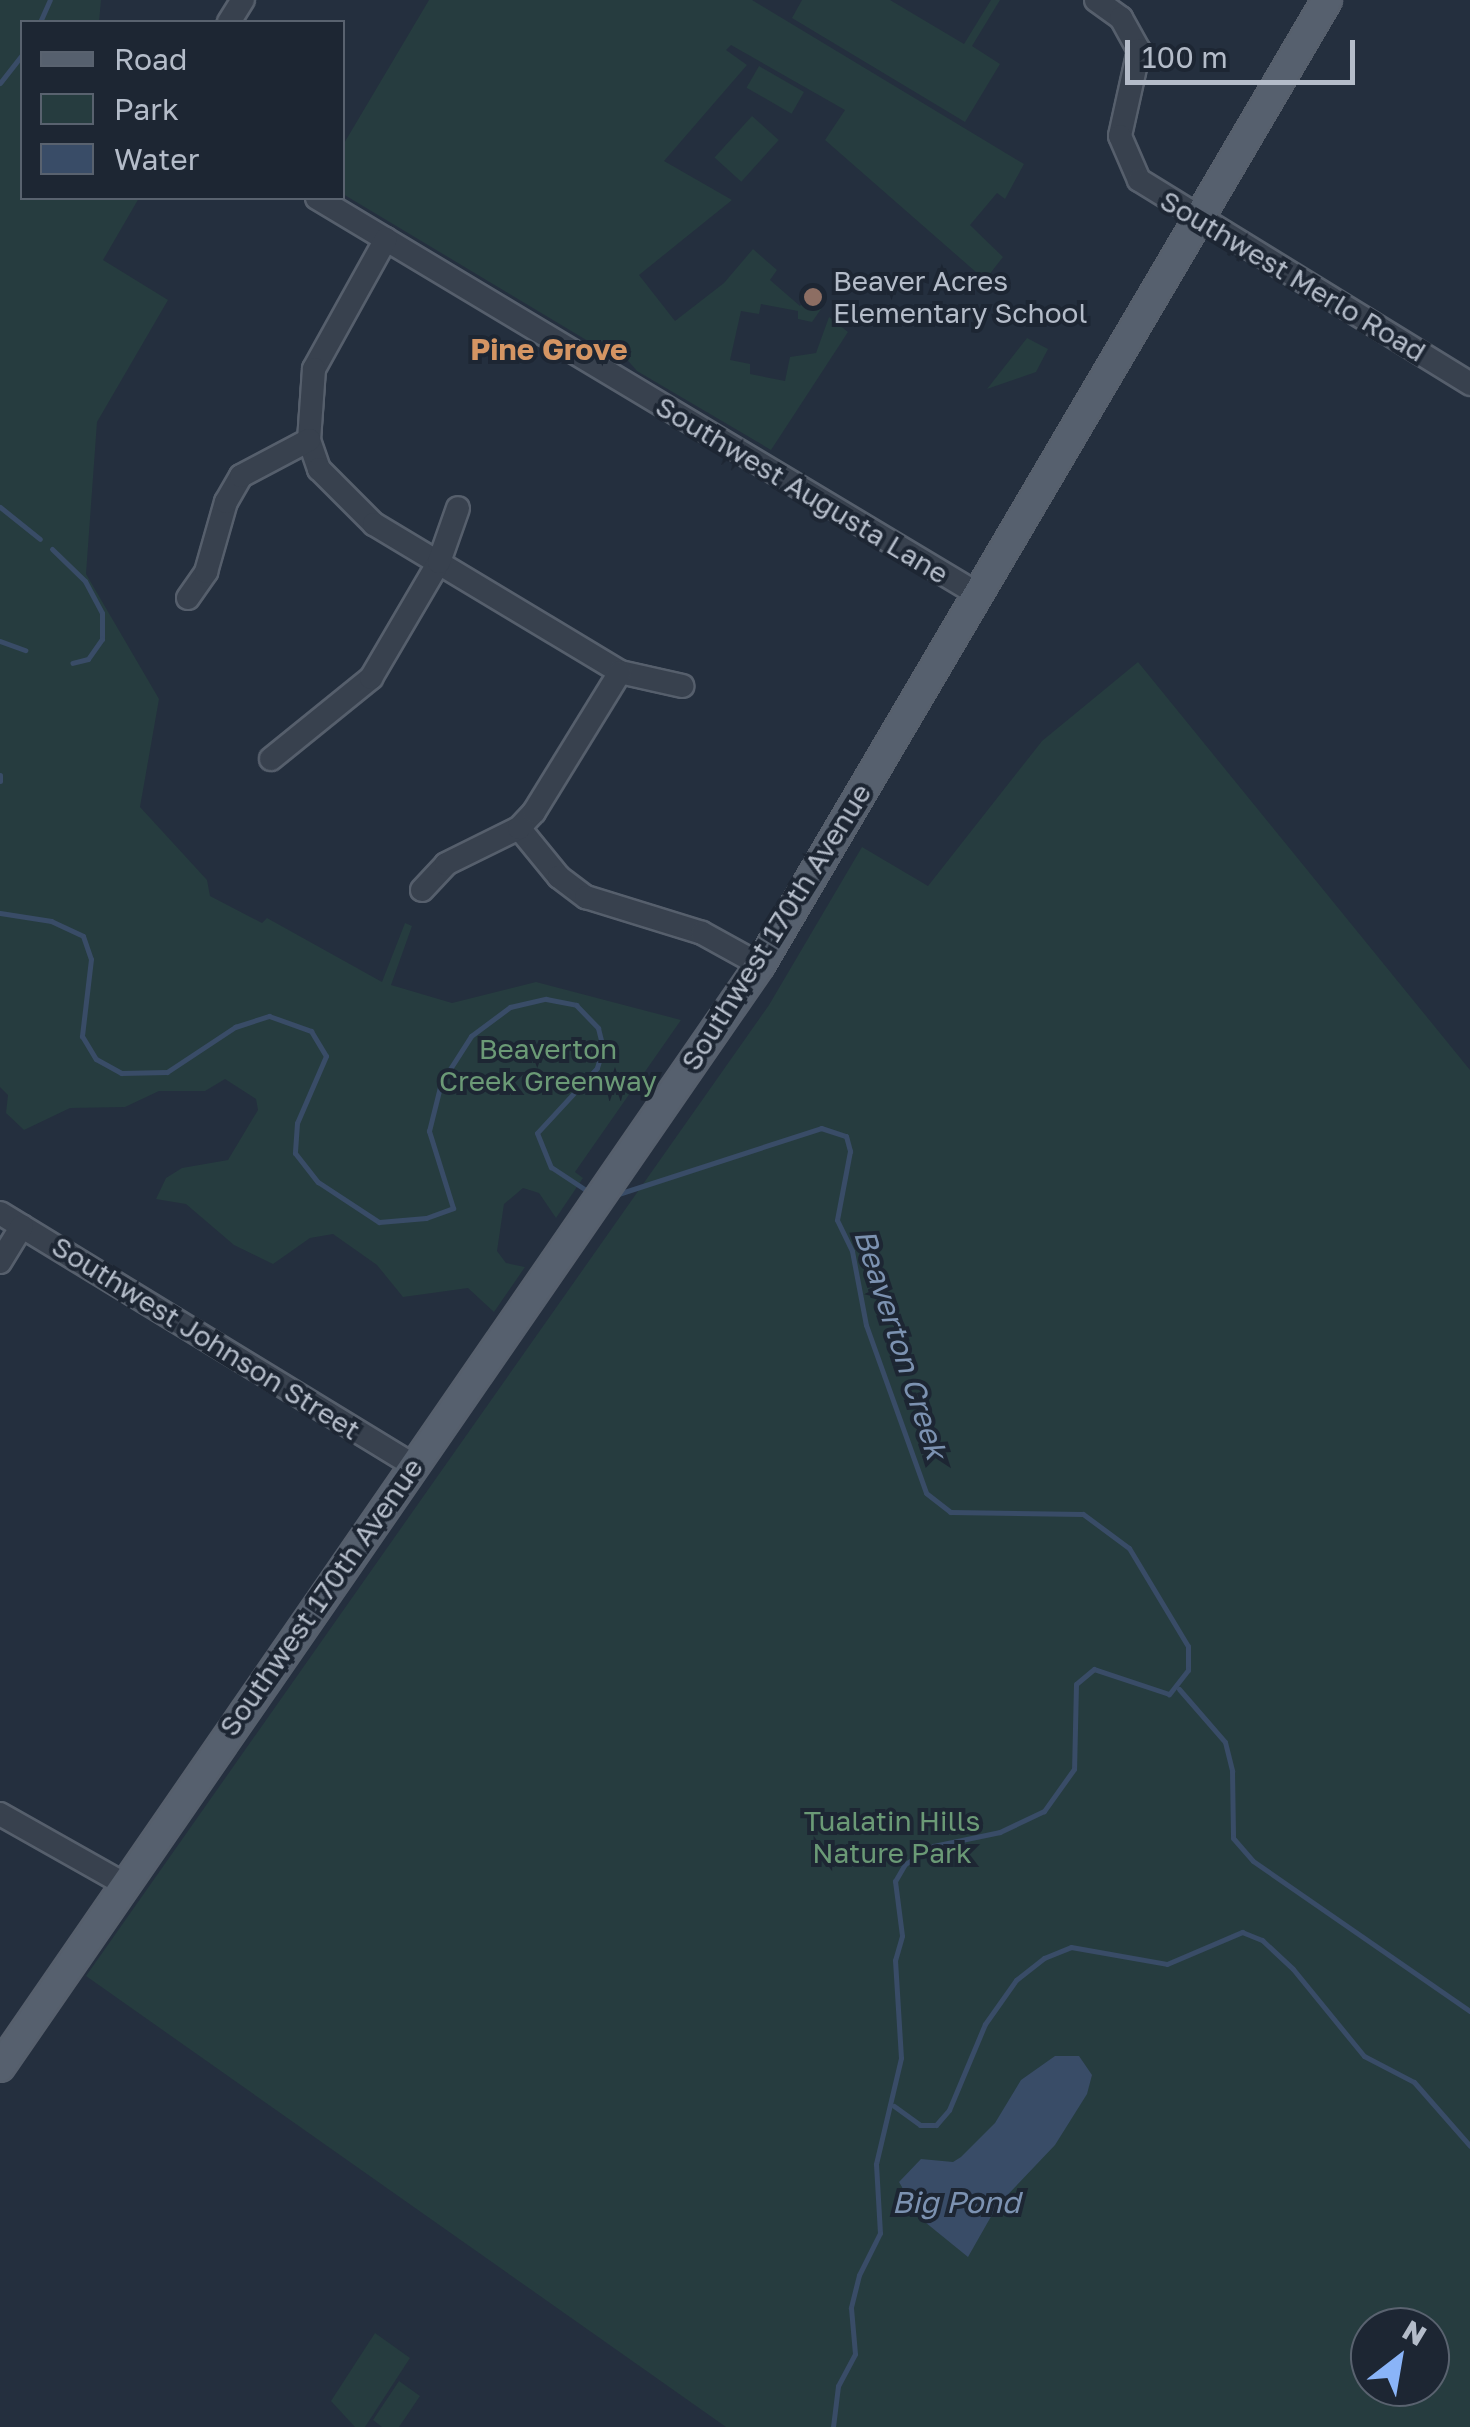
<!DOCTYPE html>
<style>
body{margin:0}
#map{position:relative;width:1470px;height:2427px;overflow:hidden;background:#242f3e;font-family:"Golos Text",sans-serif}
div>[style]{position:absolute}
.green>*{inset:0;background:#263c3f;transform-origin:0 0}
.water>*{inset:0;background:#394c67}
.stream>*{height:5px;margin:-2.5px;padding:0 2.5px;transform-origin:2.5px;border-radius:2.5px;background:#394c67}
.roads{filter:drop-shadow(2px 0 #565f6c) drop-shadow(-2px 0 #565f6c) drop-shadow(0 2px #565f6c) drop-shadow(0 -2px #565f6c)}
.minor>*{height:22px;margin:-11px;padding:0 11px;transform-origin:11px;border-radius:11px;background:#38414e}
.major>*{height:28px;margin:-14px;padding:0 14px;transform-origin:14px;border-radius:14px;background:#56606e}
.dots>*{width:28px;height:28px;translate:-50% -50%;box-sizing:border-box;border:5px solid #1d2633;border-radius:50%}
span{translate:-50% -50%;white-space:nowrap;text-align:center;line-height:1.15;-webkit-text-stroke:8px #1d2633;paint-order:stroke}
.street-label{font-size:28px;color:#b4bcc9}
.poi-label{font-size:28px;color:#b4bcc9}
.left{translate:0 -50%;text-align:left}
.park-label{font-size:28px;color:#6b9a76}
.neighbourhood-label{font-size:30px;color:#d59563;font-weight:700}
.water-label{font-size:30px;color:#7c92b1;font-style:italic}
.legend{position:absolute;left:20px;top:20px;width:325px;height:180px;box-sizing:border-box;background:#1d2633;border:2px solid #59626f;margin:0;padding:12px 18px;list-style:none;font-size:30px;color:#b4bcc9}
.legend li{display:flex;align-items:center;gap:20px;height:50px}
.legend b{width:50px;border:2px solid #59626f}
.north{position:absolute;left:1350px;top:2307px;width:100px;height:100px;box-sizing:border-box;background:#1d2633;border:2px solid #59626f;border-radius:50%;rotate:31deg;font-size:28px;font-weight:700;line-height:40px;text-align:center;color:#b4bcc9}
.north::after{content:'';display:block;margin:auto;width:35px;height:45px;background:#8ab4f8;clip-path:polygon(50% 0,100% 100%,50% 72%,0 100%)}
.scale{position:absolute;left:1125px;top:40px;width:230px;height:45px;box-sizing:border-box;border:5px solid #b4bcc9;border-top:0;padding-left:12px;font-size:30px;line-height:35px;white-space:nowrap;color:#b4bcc9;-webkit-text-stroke:8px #1d2633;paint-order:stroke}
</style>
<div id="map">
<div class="green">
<i style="clip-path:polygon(0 0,101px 0,99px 22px,22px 22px,22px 198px,139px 198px,103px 260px,168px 300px,97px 422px,86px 574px,159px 699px,140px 807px,207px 880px,210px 896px,262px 923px,267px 918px,382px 982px,405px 923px,412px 926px,391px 985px,452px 1003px,536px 982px,681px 1020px,575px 1172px,583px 1178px,556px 1218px,539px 1193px,523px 1188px,504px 1204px,497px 1251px,506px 1263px,525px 1267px,494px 1312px,468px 1288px,403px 1297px,377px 1265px,333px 1234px,310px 1238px,273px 1264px,234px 1245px,186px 1204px,156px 1199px,166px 1178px,182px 1168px,228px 1160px,258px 1110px,256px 1099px,225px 1079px,205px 1091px,159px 1091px,125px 1107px,70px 1108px,24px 1130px,6px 1113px,8px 1095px,0 1087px)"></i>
<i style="clip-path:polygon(429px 0,752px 0,1024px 164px,1005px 199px,997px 193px,970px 225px,1003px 257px,985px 280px,825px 140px,845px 110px,731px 45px,726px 50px,747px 65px,664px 161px,732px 200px,639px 275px,675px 321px,724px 283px,753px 249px,777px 270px,770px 280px,800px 306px,808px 297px,821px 309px,812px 322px,798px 319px,798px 311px,761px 304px,759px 314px,741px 311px,730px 360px,750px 364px,750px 374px,785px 381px,790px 357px,816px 353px,829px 317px,848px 332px,771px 450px,637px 371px,623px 355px,608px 353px,343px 194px,343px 145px)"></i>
<i style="clip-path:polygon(802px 0,890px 0,964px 44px,991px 0,1000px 0,972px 46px,1000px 64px,965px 122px,792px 18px)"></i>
<i style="left:759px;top:66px;width:52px;height:25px;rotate:30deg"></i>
<i style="left:752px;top:116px;width:36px;height:56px;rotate:42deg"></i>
<i style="clip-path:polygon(1027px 338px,1048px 349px,1036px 372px,987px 389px)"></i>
<i style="clip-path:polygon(evenodd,1138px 662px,1470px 1070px,1470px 2427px,726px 2427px,86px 1976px,769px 1005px,862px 847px,928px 886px,1042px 741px,1138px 662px,1370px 2327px,1430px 2327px,1430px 2387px,1370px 2387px,1370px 2327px)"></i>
<i style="clip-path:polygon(375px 2333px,410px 2358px,365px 2427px,355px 2427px,331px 2401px)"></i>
<i style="clip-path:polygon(399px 2381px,420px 2396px,399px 2427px,382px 2427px,373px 2420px)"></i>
</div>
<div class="water">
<i style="clip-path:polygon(1055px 2056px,1079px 2056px,1092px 2075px,1087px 2094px,1055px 2145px,997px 2206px,968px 2257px,920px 2218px,899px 2182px,921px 2159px,953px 2162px,961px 2157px,995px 2123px,1021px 2080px)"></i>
</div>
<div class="stream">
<i style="left:40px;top:22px;width:24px;rotate:-66deg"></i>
<i style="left:0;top:83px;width:36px;rotate:-52deg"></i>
<i style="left:0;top:507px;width:51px;rotate:38.7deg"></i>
<i style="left:52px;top:549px;width:46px;rotate:44.1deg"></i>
<i style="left:85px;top:581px;width:36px;rotate:62deg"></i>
<i style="left:102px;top:613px;width:26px;rotate:90deg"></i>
<i style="left:102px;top:639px;width:24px;rotate:125deg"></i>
<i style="left:88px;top:659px;width:16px;rotate:166deg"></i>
<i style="left:0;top:641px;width:27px;rotate:20deg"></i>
<i style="left:0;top:775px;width:6px;rotate:90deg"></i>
<i style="left:0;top:913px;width:52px;rotate:8.9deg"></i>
<i style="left:51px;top:921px;width:35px;rotate:25deg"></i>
<i style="left:83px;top:936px;width:24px;rotate:71deg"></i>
<i style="left:91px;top:959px;width:78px;rotate:96.7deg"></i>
<i style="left:82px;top:1036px;width:27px;rotate:59deg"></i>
<i style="left:96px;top:1059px;width:29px;rotate:29deg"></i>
<i style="left:121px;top:1073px;width:46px;rotate:-1.2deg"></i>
<i style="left:167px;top:1072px;width:82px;rotate:-33.5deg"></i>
<i style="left:235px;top:1027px;width:36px;rotate:-18deg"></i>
<i style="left:269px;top:1016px;width:45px;rotate:19.7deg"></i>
<i style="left:311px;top:1031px;width:29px;rotate:59deg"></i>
<i style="left:326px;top:1056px;width:73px;rotate:113.4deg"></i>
<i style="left:297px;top:1123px;width:30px;rotate:94deg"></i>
<i style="left:295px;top:1153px;width:37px;rotate:52deg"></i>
<i style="left:318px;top:1182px;width:73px;rotate:33.3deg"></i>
<i style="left:379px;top:1222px;width:47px;rotate:-4.9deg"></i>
<i style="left:426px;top:1218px;width:29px;rotate:-20deg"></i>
<i style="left:453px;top:1208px;width:81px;rotate:-107.3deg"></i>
<i style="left:429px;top:1131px;width:49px;rotate:-76deg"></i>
<i style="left:441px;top:1083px;width:56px;rotate:-57.4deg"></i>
<i style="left:471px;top:1036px;width:49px;rotate:-36.6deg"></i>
<i style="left:510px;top:1007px;width:37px;rotate:-13deg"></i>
<i style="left:546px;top:999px;width:31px;rotate:11deg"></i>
<i style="left:576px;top:1005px;width:32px;rotate:46deg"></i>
<i style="left:598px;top:1028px;width:21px;rotate:76deg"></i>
<i style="left:603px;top:1048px;width:21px;rotate:107deg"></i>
<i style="left:597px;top:1068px;width:88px;rotate:132.7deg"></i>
<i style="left:537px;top:1133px;width:37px;rotate:68deg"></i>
<i style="left:551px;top:1167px;width:49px;rotate:33.4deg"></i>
<i style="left:612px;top:1196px;width:220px;rotate:-18deg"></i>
<i style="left:821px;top:1128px;width:26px;rotate:18deg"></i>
<i style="left:846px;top:1136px;width:16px;rotate:75deg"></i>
<i style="left:850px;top:1151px;width:70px;rotate:100.7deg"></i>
<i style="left:837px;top:1220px;width:34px;rotate:64deg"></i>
<i style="left:852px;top:1251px;width:75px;rotate:79.3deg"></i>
<i style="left:866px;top:1325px;width:178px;rotate:70.3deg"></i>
<i style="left:926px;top:1493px;width:31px;rotate:38deg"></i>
<i style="left:950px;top:1512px;width:133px;rotate:0.9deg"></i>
<i style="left:1083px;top:1514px;width:57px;rotate:36.5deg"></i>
<i style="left:1129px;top:1548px;width:114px;rotate:59deg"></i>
<i style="left:1188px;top:1646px;width:24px;rotate:90deg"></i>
<i style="left:1188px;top:1670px;width:31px;rotate:128deg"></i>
<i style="left:1169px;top:1694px;width:79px;rotate:-161.6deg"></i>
<i style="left:1094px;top:1669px;width:23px;rotate:140deg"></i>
<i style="left:1076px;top:1684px;width:85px;rotate:91.3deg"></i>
<i style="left:1074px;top:1769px;width:52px;rotate:125.5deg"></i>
<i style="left:1044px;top:1811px;width:49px;rotate:154.5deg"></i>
<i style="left:1000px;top:1832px;width:68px;rotate:168.2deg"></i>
<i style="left:933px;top:1846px;width:33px;rotate:147deg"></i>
<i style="left:905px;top:1864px;width:20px;rotate:120deg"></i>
<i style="left:895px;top:1881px;width:55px;rotate:82.7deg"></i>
<i style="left:902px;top:1936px;width:25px;rotate:106deg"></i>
<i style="left:895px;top:1960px;width:98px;rotate:86.5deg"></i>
<i style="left:901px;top:2058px;width:109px;rotate:103.3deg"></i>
<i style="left:876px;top:2164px;width:69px;rotate:86.7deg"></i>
<i style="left:880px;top:2233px;width:47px;rotate:116.6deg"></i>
<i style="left:859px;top:2275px;width:34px;rotate:104deg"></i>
<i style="left:851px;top:2308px;width:46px;rotate:85deg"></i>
<i style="left:855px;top:2354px;width:36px;rotate:118deg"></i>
<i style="left:838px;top:2386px;width:41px;rotate:97deg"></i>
<i style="left:1179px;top:1689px;width:70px;rotate:49deg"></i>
<i style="left:1225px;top:1742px;width:30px;rotate:76deg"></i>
<i style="left:1232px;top:1771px;width:67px;rotate:89.1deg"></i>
<i style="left:1233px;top:1838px;width:30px;rotate:49deg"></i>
<i style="left:1253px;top:1861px;width:264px;rotate:34.7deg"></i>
<i style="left:894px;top:2106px;width:32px;rotate:36deg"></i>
<i style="left:920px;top:2125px;width:16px"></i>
<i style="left:936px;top:2125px;width:20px;rotate:-49deg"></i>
<i style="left:949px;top:2110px;width:93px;rotate:-67.3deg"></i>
<i style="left:985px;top:2024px;width:54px;rotate:-54.8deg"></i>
<i style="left:1016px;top:1980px;width:36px;rotate:-38deg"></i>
<i style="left:1044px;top:1958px;width:29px;rotate:-22deg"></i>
<i style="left:1071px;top:1947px;width:97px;rotate:10deg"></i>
<i style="left:1167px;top:1964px;width:82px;rotate:-23.1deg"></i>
<i style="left:1242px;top:1932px;width:22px;rotate:22deg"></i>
<i style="left:1262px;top:1940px;width:42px;rotate:43.1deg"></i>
<i style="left:1293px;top:1969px;width:112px;rotate:50.8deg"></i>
<i style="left:1364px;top:2056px;width:56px;rotate:27.5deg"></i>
<i style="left:1414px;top:2082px;width:85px;rotate:48.8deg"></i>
</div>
<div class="roads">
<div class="minor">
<i style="left:1096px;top:0;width:31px;rotate:36deg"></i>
<i style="left:1121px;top:18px;width:37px;rotate:61deg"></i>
<i style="left:1139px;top:50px;width:88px;rotate:102.5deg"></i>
<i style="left:1120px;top:136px;width:48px;rotate:66.6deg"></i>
<i style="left:1139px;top:180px;width:389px;rotate:31.6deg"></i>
<i style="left:229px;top:22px;width:26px;rotate:-58deg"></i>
<i style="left:317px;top:198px;width:772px;rotate:30.95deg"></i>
<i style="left:386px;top:239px;width:149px;rotate:119deg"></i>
<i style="left:314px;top:369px;width:71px;rotate:94deg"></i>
<i style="left:309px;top:440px;width:31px;rotate:71deg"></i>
<i style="left:319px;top:469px;width:78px;rotate:45deg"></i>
<i style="left:374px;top:524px;width:287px;rotate:31deg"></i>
<i style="left:620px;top:672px;width:64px;rotate:12.7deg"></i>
<i style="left:188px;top:598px;width:32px;rotate:-55deg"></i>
<i style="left:206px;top:572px;width:73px;rotate:-74.1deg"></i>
<i style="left:226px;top:502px;width:30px;rotate:-60deg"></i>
<i style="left:241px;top:476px;width:77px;rotate:-27.9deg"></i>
<i style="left:271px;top:759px;width:129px;rotate:-39deg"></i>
<i style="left:371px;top:678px;width:134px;rotate:-59.6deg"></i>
<i style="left:439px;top:562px;width:57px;rotate:-70.6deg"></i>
<i style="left:519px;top:828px;width:63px;rotate:50.8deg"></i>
<i style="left:559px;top:877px;width:34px;rotate:37deg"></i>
<i style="left:586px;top:897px;width:121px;rotate:17.2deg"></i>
<i style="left:702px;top:933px;width:66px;rotate:28.9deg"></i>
<i style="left:422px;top:890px;width:35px;rotate:-47deg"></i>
<i style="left:446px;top:864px;width:81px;rotate:-26.3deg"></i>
<i style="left:519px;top:828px;width:22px;rotate:-47deg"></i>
<i style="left:534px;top:812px;width:164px;rotate:-58.4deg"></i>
<i style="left:0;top:1213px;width:482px;rotate:31.4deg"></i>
<i style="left:0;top:1262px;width:42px;rotate:-58.6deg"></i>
<i style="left:0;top:1814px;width:142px;rotate:29.4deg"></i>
</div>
<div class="major">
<i style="left:0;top:2067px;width:1339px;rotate:-55.41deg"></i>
<i style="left:760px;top:965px;width:1119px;rotate:-59.56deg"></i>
</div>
</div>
<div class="dots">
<i style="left:813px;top:297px;background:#8d6e63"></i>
</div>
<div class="street-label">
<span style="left:1293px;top:276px;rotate:31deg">Southwest Merlo Road</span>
<span style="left:802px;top:490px;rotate:31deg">Southwest Augusta Lane</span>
<span style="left:776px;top:927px;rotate:-58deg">Southwest 170th Avenue</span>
<span style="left:206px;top:1338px;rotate:32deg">Southwest Johnson Street</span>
<span style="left:321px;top:1597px;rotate:-55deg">Southwest 170th Avenue</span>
</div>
<div class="poi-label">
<span class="left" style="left:833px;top:297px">Beaver Acres<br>Elementary School</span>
</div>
<div class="park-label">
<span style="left:548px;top:1065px">Beaverton<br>Creek Greenway</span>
<span style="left:892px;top:1837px">Tualatin Hills<br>Nature Park</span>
</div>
<div class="neighbourhood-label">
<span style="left:549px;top:349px">Pine Grove</span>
</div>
<div class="water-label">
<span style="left:901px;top:1344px;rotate:72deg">Beaverton Creek</span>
<span style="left:956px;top:2202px">Big Pond</span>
</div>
<ul class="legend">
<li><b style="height:12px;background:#56606e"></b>Road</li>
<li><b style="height:28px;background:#263c3f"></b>Park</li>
<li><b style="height:28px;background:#394c67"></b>Water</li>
</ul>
<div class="north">N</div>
<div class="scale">100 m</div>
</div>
